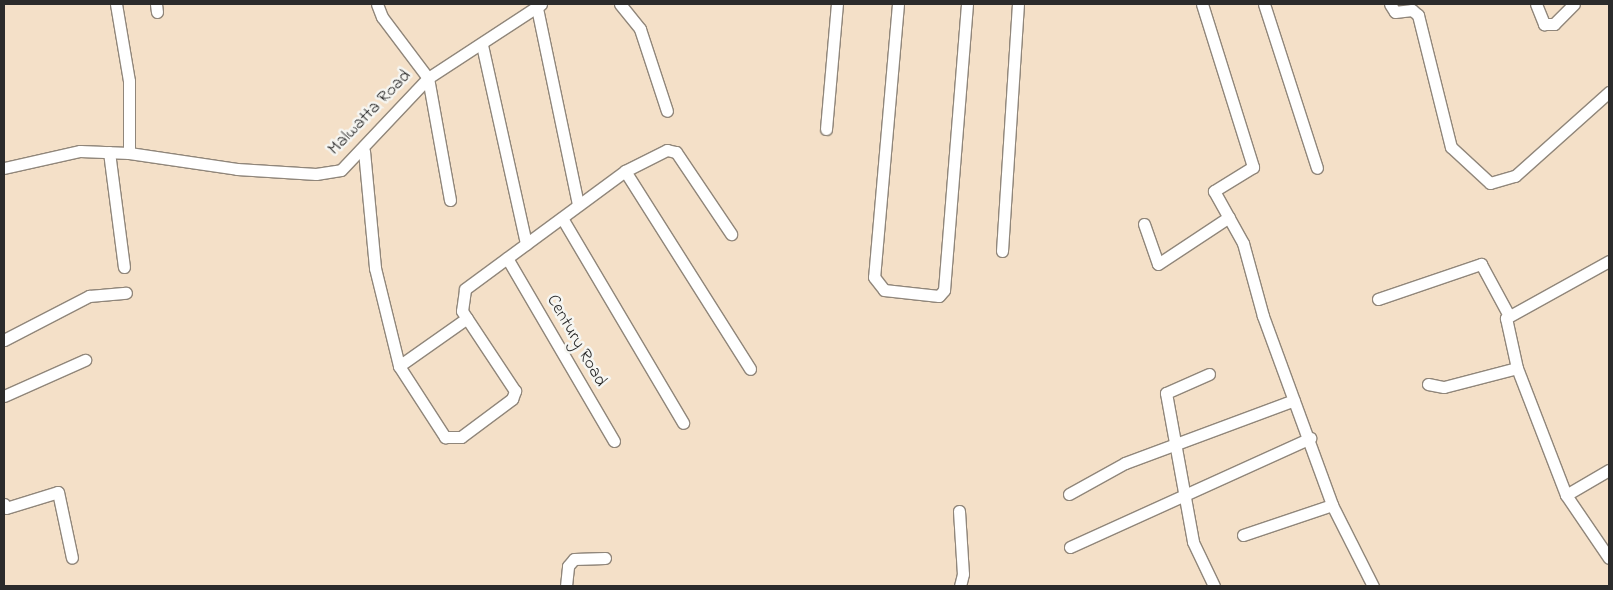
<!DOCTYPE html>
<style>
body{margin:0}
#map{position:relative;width:1613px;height:590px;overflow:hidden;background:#f4e0c8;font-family:"Indie Flower",sans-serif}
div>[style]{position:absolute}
.roads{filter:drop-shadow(1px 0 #90867a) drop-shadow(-1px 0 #90867a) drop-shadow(0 1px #90867a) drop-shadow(0 -1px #90867a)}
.minor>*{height:11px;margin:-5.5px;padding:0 5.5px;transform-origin:5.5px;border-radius:5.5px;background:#fff}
span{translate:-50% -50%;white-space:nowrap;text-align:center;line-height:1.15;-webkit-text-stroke:5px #f6f6f2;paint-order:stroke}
.street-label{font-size:18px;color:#2b2b2b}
.frame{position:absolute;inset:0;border:5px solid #2b2b2b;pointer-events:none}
</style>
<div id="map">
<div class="roads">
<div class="minor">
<i style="left:116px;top:4px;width:78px;rotate:80.4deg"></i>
<i style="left:129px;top:81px;width:72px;rotate:90deg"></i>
<i style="left:156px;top:4px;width:8px;rotate:83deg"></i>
<i style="left:620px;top:4px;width:32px;rotate:51deg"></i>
<i style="left:640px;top:29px;width:86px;rotate:71.8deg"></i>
<i style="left:898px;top:4px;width:274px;rotate:95deg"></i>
<i style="left:874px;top:277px;width:16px;rotate:52deg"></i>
<i style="left:884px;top:290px;width:55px;rotate:6.2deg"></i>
<i style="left:939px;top:296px;width:8px;rotate:-50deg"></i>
<i style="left:944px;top:290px;width:287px;rotate:-85.4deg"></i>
<i style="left:1202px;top:4px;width:171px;rotate:72.6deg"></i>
<i style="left:1253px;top:167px;width:46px;rotate:148.4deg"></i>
<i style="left:1214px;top:191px;width:60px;rotate:60.9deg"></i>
<i style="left:1243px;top:243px;width:76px;rotate:74.7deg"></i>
<i style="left:1263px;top:316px;width:201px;rotate:69.9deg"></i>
<i style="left:1332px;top:505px;width:91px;rotate:63.2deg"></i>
<i style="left:1264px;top:4px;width:172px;rotate:72.1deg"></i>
<i style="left:1390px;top:4px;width:9px;rotate:58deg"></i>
<i style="left:1395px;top:12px;width:17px;rotate:-7deg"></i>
<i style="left:1412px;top:10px;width:8px;rotate:40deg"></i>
<i style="left:1418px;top:15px;width:136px;rotate:76deg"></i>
<i style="left:1451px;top:147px;width:53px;rotate:42.7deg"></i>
<i style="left:1490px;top:183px;width:26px;rotate:-16deg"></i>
<i style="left:1515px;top:176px;width:126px;rotate:-41.8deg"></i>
<i style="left:1536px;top:4px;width:22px;rotate:68deg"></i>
<i style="left:1544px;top:24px;width:10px"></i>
<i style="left:1554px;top:24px;width:28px;rotate:-45deg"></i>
<i style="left:537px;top:8px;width:201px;rotate:78.2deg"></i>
<i style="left:482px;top:45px;width:204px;rotate:77.5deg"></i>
<i style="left:826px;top:129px;width:125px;rotate:-85deg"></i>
<i style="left:364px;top:151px;width:118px;rotate:84.6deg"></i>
<i style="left:375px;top:268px;width:101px;rotate:76.2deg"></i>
<i style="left:399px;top:366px;width:85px;rotate:57.1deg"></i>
<i style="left:445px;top:437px;width:16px"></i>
<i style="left:461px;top:437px;width:64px;rotate:-36.7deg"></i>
<i style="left:512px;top:399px;width:9px;rotate:-69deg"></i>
<i style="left:515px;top:391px;width:96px;rotate:-123.5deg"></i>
<i style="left:462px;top:311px;width:22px;rotate:-82deg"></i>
<i style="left:465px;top:289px;width:199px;rotate:-36.4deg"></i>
<i style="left:625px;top:171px;width:234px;rotate:57.7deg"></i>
<i style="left:109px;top:152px;width:116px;rotate:82.6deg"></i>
<i style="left:4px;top:168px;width:78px;rotate:-12.6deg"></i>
<i style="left:80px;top:151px;width:49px;rotate:2.3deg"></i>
<i style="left:129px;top:153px;width:109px;rotate:8.4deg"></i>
<i style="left:237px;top:169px;width:79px;rotate:3.6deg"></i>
<i style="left:316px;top:174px;width:25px;rotate:-9deg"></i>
<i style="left:341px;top:170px;width:127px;rotate:-46.6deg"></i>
<i style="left:428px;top:78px;width:76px;rotate:-127deg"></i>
<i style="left:382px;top:17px;width:14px;rotate:-111deg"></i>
<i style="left:625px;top:171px;width:47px;rotate:-26.6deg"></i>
<i style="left:667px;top:150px;width:9px;rotate:13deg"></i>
<i style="left:676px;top:152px;width:99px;rotate:56.1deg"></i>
<i style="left:450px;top:200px;width:124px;rotate:-100.2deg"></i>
<i style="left:428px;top:78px;width:135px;rotate:-33.2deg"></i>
<i style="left:562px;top:218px;width:238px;rotate:59.4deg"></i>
<i style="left:1144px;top:224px;width:42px;rotate:70.7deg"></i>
<i style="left:1158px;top:264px;width:85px;rotate:-33.5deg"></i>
<i style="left:1002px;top:251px;width:248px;rotate:-86.3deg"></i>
<i style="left:507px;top:258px;width:212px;rotate:59.7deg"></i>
<i style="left:1609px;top:261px;width:118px;rotate:151deg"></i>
<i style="left:1506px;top:318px;width:51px;rotate:77.6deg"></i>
<i style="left:1517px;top:368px;width:136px;rotate:68.9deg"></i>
<i style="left:1566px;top:495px;width:76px;rotate:55.7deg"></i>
<i style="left:1378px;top:299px;width:109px;rotate:-18.8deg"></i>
<i style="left:1481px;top:264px;width:57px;rotate:61.6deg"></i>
<i style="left:4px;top:340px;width:96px;rotate:-27.4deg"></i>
<i style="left:89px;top:296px;width:37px;rotate:-5deg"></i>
<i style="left:399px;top:366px;width:83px;rotate:-35.2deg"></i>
<i style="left:1209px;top:374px;width:47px;rotate:156.2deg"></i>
<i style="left:1166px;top:393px;width:151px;rotate:79.7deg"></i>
<i style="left:1193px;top:542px;width:49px;rotate:64.5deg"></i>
<i style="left:1428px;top:384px;width:16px;rotate:11deg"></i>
<i style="left:1444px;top:387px;width:75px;rotate:-14.6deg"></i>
<i style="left:4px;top:396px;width:89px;rotate:-24deg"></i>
<i style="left:1069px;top:494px;width:64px;rotate:-29deg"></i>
<i style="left:1125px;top:463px;width:180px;rotate:-20.4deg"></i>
<i style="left:1566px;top:495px;width:50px;rotate:-30.2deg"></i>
<i style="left:4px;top:504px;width:4px;rotate:63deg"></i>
<i style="left:6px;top:508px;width:54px;rotate:-17.1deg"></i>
<i style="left:58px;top:492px;width:67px;rotate:78deg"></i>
<i style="left:959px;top:511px;width:63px;rotate:86.4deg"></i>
<i style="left:963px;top:574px;width:12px;rotate:104deg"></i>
<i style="left:1243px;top:535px;width:94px;rotate:-18.6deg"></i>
<i style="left:1070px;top:547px;width:264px;rotate:-24.4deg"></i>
<i style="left:566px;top:586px;width:20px;rotate:-84deg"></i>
<i style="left:568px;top:566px;width:9px;rotate:-49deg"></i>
<i style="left:574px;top:559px;width:31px;rotate:-2deg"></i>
</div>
</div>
<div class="street-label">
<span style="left:370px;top:113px;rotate:-46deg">Malwatta Road</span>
<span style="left:576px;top:341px;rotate:60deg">Century Road</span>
</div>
<div class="frame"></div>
</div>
